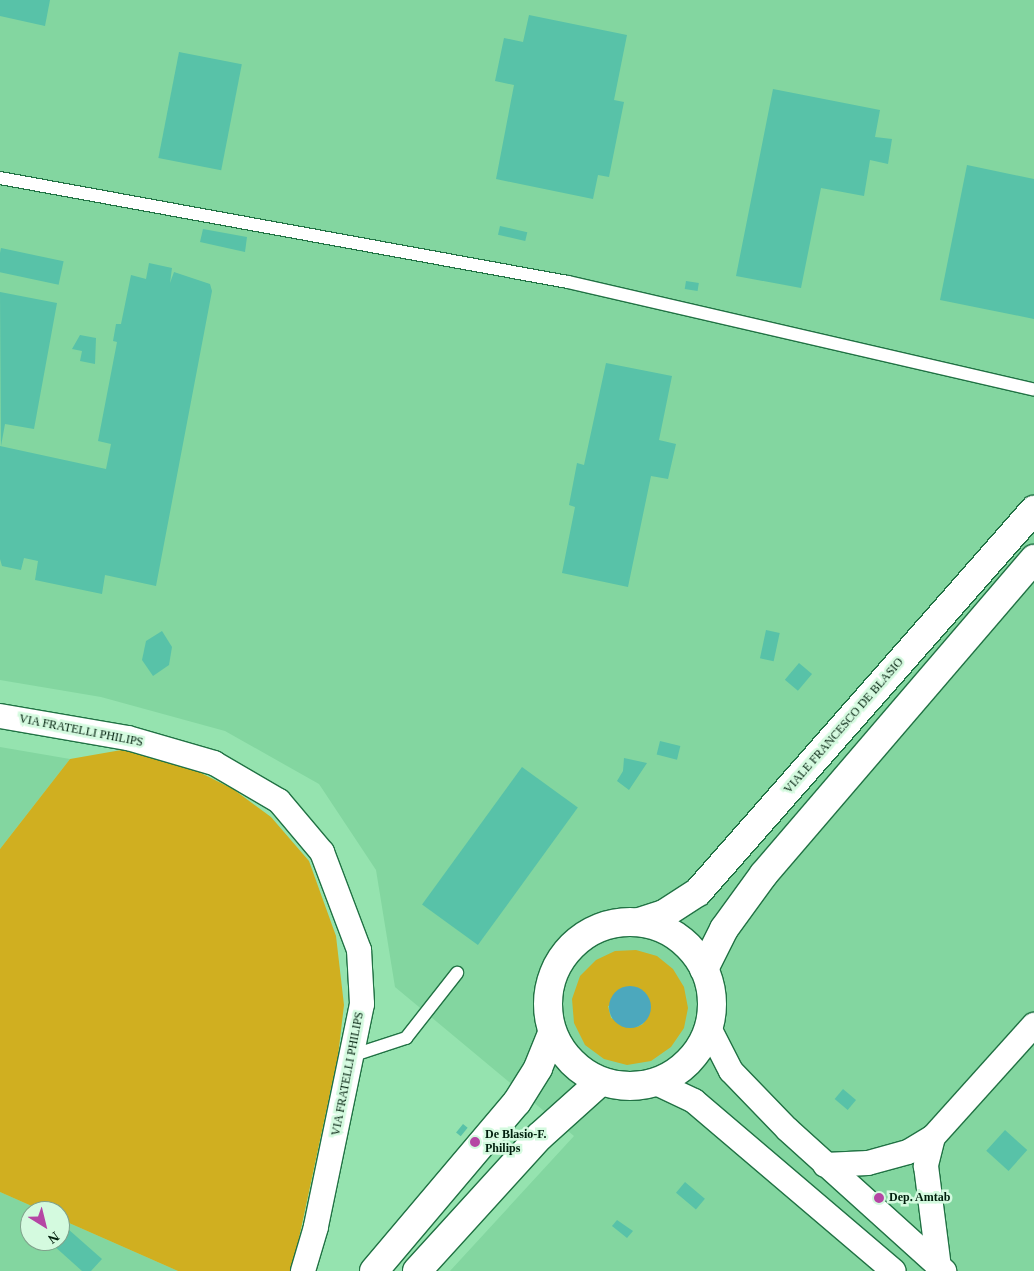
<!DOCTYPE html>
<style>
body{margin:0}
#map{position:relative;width:1034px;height:1271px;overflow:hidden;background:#95e3af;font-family:"Times New Roman",serif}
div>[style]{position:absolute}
.built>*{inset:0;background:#83d6a0}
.green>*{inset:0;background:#d0af20}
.water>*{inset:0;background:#4ca8bd}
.round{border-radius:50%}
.building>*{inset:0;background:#58c2a8;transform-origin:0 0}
.roads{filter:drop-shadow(1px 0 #217244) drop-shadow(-1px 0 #217244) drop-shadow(0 1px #217244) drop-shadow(0 -1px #217244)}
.service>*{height:12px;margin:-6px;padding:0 6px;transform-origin:6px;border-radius:6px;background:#fff}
.minor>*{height:24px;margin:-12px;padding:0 12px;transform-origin:12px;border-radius:12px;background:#fff}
.tertiary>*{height:28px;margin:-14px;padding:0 14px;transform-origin:14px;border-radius:14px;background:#fff}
.tertiary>.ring{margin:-14px;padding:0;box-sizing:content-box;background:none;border:28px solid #fff;border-radius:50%}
.dots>*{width:14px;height:14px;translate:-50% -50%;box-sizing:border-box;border:2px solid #d4fadf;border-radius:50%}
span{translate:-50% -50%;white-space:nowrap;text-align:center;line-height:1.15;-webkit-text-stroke:5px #d4fadf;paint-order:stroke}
.street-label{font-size:12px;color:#001e0c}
.poi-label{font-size:12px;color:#001e0c;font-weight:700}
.left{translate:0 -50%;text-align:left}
.north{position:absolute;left:20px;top:1201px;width:50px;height:50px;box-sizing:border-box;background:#d4fadf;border:1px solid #7fa28b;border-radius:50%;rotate:144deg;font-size:14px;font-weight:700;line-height:20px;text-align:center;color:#001e0c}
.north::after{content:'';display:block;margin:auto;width:18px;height:22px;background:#b546a4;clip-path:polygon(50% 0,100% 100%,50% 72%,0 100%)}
</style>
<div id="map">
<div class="built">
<i style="clip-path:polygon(0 0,1034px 0,1034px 1271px,450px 1271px,574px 1136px,395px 987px,376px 870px,319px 784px,225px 731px,101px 697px,0 680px)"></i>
<i style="clip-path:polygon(0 747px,70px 759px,0 849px)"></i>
<i style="clip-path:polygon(0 1192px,43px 1211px,30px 1211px,30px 1241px,60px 1241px,60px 1219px,178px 1271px,0 1271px)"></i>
</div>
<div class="green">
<i style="clip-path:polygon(127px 749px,187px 766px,233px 789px,271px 817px,309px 861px,336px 936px,344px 1005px,338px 1056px,292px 1271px,178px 1271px,60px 1219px,60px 1211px,43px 1211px,0 1192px,0 849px,70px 759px)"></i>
<i style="clip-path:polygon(evenodd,636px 950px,657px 956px,673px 969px,684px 987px,688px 1008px,684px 1028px,671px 1047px,651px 1061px,627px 1065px,604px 1059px,585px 1045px,574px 1023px,572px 999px,580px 976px,596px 960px,615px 951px,636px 950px,646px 994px,651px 1007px,643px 1024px,637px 1027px,611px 1018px,608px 1006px,646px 994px)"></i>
</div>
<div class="water">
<i class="round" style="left:609px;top:986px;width:42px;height:42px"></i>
</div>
<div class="building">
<i style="clip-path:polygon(0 0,50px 0,45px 26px,0 16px)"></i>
<i style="clip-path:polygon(529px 15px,627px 35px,614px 100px,624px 102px,609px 177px,598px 175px,593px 199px,496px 179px,514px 85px,495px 81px,504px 38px,523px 42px)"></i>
<i style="left:179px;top:52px;width:64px;height:108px;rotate:11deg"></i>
<i style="clip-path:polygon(773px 89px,880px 110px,875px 137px,892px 139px,888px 164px,870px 160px,864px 196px,821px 188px,801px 288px,736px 276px)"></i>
<i style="clip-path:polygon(967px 165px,1034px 179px,1034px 319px,940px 300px)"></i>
<i style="left:500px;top:226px;width:28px;height:9px;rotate:13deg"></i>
<i style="clip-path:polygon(203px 229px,247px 237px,245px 252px,200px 242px)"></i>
<i style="left:1px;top:248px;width:64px;height:24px;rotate:12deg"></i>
<i style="clip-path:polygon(149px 263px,172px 268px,170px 283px,174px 272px,210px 284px,212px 291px,156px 586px,105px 575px,102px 594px,35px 580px,38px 561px,24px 558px,21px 570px,2px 566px,0 559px,0 446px,106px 469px,111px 444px,98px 441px,117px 342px,113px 341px,116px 324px,121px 324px,131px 275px,146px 279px)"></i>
<i style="left:686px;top:281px;width:13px;height:8px;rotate:9deg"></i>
<i style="clip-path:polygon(0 292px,57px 303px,34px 429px,5px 424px,1px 446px)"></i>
<i style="clip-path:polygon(80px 335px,96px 338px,95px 364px,80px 361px,82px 351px,72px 349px)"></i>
<i style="clip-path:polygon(606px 363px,672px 376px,659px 440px,676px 444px,668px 479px,651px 476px,628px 587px,562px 573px,575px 507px,569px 505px,577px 463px,584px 465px)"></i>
<i style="left:766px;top:630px;width:14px;height:29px;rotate:12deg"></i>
<i style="clip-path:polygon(162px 631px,172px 647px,169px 665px,153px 676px,142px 660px,146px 641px)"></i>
<i style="left:799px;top:663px;width:17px;height:22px;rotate:40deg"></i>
<i style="left:660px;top:741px;width:21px;height:14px;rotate:14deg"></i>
<i style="clip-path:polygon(624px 758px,647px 763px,629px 790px,617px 781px,623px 771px)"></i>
<i style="left:522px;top:767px;width:69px;height:170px;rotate:36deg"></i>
<i style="left:843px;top:1089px;width:17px;height:13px;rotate:40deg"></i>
<i style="left:463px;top:1124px;width:6px;height:11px;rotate:39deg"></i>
<i style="left:1005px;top:1130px;width:30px;height:28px;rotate:42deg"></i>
<i style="left:685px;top:1182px;width:26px;height:14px;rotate:40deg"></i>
<i style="clip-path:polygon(617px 1220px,633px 1231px,627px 1238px,612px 1226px)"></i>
<i style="clip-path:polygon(68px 1229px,102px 1259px,91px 1271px,82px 1271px,53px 1245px)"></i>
</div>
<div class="roads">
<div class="service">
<i style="left:0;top:178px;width:577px;rotate:10.38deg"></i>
<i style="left:568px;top:282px;width:478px;rotate:13deg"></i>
<i style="left:354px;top:1055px;width:55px;rotate:-18.1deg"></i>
<i style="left:406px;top:1038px;width:83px;rotate:-51.9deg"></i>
</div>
<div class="minor">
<i style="left:0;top:716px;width:130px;rotate:9.8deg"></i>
<i style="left:128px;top:738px;width:90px;rotate:16.2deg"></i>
<i style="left:214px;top:763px;width:75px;rotate:30.3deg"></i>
<i style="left:279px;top:801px;width:67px;rotate:49.9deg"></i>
<i style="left:322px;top:852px;width:105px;rotate:69.3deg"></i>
<i style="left:359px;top:950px;width:54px;rotate:86.8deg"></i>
<i style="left:362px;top:1004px;width:228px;rotate:101.7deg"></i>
<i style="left:316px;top:1227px;width:46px;rotate:106.5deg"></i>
<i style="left:709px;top:1028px;width:48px;rotate:62.9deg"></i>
<i style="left:731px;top:1071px;width:81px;rotate:46deg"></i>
<i style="left:787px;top:1129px;width:212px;rotate:42.1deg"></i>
<i style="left:656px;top:1083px;width:42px;rotate:25.3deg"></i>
<i style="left:694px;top:1101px;width:262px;rotate:40.4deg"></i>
<i style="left:933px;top:1137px;width:30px;rotate:104deg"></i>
<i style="left:926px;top:1166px;width:102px;rotate:82.7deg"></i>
<i style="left:825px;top:1165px;width:43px;rotate:-2.7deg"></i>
<i style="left:868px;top:1163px;width:41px;rotate:-15.4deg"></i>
<i style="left:908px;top:1152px;width:29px;rotate:-31deg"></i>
<i style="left:933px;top:1137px;width:151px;rotate:-48deg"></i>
</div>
<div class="tertiary">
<i class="ring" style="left:548px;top:922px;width:136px;height:136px"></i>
<i style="left:639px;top:922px;width:26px;rotate:-18deg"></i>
<i style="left:664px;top:914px;width:40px;rotate:-32.9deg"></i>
<i style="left:698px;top:892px;width:509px;rotate:-48.67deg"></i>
<i style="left:704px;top:969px;width:45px;rotate:-63.4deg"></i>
<i style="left:724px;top:929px;width:68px;rotate:-54deg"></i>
<i style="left:764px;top:874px;width:415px;rotate:-49.4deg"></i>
<i style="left:374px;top:1271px;width:221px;rotate:-49.8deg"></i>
<i style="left:517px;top:1102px;width:40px;rotate:-58deg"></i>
<i style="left:538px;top:1068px;width:37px;rotate:-68deg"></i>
<i style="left:417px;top:1271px;width:183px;rotate:-47.7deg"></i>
<i style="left:540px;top:1136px;width:81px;rotate:-42deg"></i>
</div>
</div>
<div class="dots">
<i style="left:475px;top:1142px;background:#b546a4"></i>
<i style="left:879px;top:1198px;background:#b546a4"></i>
</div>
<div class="street-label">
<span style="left:844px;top:726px;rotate:-49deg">VIALE FRANCESCO DE BLASIO</span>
<span style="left:81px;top:731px;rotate:11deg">VIA FRATELLI PHILIPS</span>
<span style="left:348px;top:1074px;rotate:-79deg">VIA FRATELLI PHILIPS</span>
</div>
<div class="poi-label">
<span class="left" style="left:485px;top:1142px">De Blasio-F.<br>Philips</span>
<span class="left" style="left:889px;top:1198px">Dep. Amtab</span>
</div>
<div class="north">N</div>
</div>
